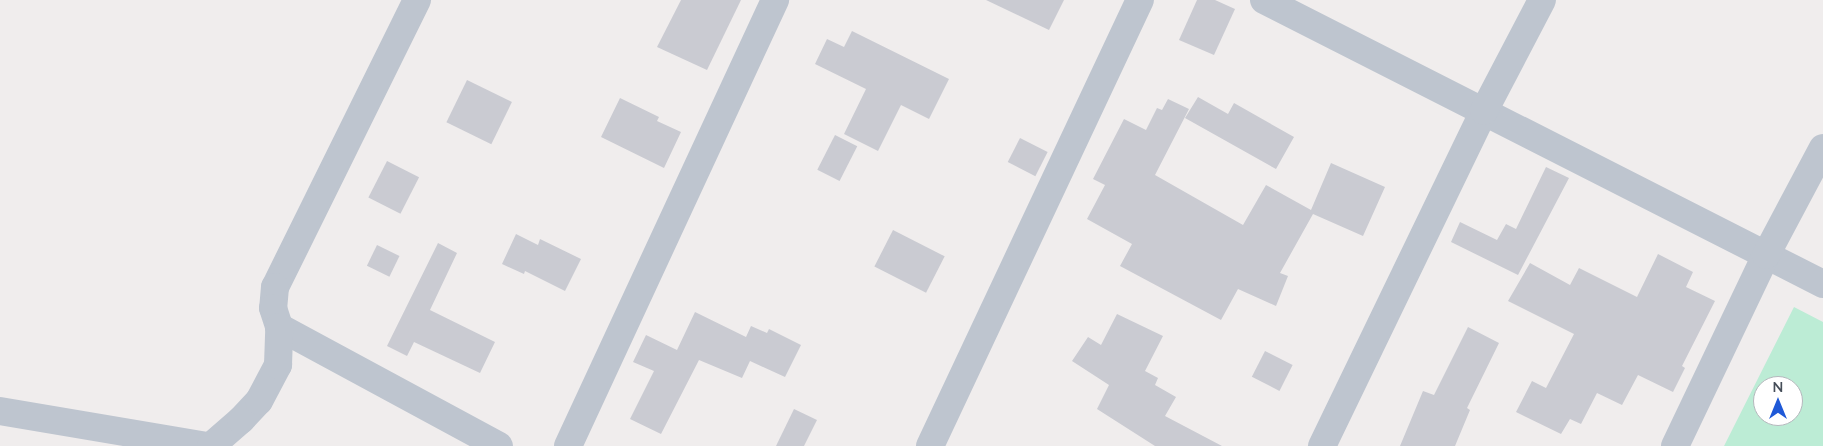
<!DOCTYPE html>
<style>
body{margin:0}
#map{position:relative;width:1823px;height:446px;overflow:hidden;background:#f0eded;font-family:Lato,sans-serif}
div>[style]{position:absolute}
.green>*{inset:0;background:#bcecd5}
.building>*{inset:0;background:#cacbd2;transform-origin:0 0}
.minor>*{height:28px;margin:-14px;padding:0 14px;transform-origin:14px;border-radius:14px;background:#bec5cf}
span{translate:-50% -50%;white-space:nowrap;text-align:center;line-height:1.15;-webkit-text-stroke:4px #fff;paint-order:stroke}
.north{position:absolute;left:1753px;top:376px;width:50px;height:50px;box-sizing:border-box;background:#fff;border:1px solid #b5b8bd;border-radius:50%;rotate:0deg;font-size:14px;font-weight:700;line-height:20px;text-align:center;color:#464e59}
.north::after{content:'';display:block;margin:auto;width:18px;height:22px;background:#1f59d7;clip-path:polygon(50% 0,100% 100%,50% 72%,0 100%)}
</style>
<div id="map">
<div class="green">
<i style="clip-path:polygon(evenodd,1794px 307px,1823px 322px,1823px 446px,1724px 446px,1794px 307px,1763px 386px,1793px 386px,1793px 416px,1763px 416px,1763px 386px)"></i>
</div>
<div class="building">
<i style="clip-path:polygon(681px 0,741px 0,707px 70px,657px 47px)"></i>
<i style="clip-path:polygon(986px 0,1064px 0,1049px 30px)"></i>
<i style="clip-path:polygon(1197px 0,1215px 0,1235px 9px,1214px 55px,1179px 40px)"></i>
<i style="clip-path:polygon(852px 31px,949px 79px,929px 119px,901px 105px,878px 151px,844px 134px,866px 89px,815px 64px,827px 39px,844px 47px)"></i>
<i style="left:467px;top:80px;width:50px;height:47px;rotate:26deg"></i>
<i style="clip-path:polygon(1198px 97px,1228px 114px,1234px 103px,1294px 137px,1276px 169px,1185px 118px)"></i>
<i style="clip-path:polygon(620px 98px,659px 117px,657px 121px,681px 132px,664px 168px,601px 137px)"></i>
<i style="clip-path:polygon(1168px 99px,1189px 109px,1155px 175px,1243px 225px,1266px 185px,1311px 210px,1331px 163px,1385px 187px,1363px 236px,1313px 214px,1280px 273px,1288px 276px,1276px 306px,1238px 289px,1221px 320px,1120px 266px,1132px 244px,1087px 219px,1105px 185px,1093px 179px,1124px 119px,1146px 130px,1157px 108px,1162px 110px)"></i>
<i style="left:835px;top:135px;width:25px;height:39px;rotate:27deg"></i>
<i style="left:1020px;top:138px;width:31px;height:27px;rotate:27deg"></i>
<i style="left:387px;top:161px;width:36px;height:41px;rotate:27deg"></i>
<i style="clip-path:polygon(1546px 167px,1569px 178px,1518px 275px,1451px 242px,1460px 222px,1497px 240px,1506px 224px,1516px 229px)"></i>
<i style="left:893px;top:230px;width:58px;height:41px;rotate:27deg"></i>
<i style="clip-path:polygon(516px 234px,538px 245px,540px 239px,581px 259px,565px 291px,525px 271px,524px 274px,502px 264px)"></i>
<i style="clip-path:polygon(438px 243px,457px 253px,430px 310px,495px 342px,480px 373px,414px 342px,407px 356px,387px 346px)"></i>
<i style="left:377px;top:245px;width:25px;height:23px;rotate:26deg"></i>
<i style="clip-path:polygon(1658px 254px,1693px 272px,1686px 287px,1715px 301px,1682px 366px,1685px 368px,1673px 392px,1638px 375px,1622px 405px,1597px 393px,1581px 424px,1570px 419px,1561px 434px,1516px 412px,1532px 381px,1546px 388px,1574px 334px,1508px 301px,1530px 263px,1570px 285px,1579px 268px,1637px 297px)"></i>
<i style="clip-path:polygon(695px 312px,746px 337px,751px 326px,767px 333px,769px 329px,801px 345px,785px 377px,750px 361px,742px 378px,699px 360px,661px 434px,630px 419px,654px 371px,633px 362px,646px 335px,677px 350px)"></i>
<i style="clip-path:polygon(1117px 314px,1163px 336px,1145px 371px,1158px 378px,1155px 385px,1176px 397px,1165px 416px,1222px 446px,1155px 446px,1097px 409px,1109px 385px,1072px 361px,1088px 337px,1101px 345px)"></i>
<i style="clip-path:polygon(1468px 327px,1499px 343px,1467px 408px,1470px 410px,1455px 446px,1400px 446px,1423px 391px,1434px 395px)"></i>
<i style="left:1265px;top:351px;width:31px;height:29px;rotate:27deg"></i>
<i style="clip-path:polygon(794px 409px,817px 420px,804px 446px,776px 446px)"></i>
</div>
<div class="minor">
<i style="left:417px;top:0;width:320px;rotate:116.3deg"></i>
<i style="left:275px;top:287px;width:21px;rotate:95deg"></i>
<i style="left:273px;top:308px;width:20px;rotate:72deg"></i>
<i style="left:279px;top:327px;width:250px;rotate:28.4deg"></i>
<i style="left:1264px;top:0;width:627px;rotate:26.93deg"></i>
<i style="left:0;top:411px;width:210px;rotate:9.6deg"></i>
<i style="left:211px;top:446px;width:40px;rotate:-41deg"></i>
<i style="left:241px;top:420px;width:26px;rotate:-47deg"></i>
<i style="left:259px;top:401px;width:41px;rotate:-62.2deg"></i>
<i style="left:278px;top:365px;width:38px;rotate:-88deg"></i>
<i style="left:568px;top:446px;width:492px;rotate:-65.1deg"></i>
<i style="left:930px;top:446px;width:493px;rotate:-64.8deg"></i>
<i style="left:1322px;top:446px;width:372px;rotate:-64.2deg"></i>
<i style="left:1484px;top:111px;width:125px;rotate:-62.4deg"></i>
<i style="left:1675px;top:446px;width:212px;rotate:-64.5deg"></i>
<i style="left:1766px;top:255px;width:121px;rotate:-62deg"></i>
</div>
<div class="north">N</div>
</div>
